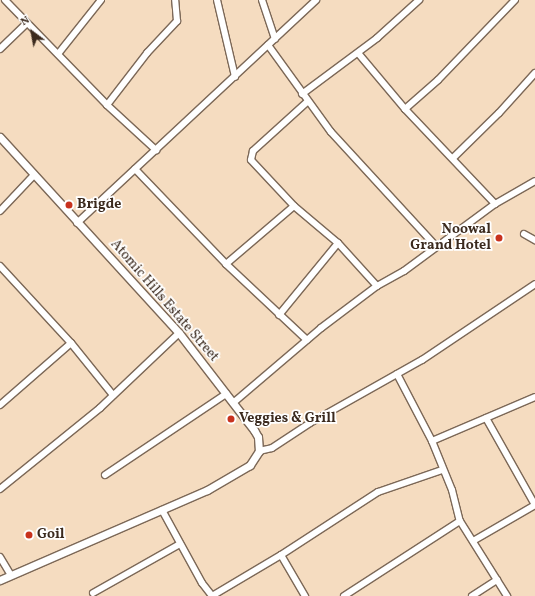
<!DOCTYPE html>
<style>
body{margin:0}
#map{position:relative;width:535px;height:596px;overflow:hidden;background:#f5dcc0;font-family:Vollkorn,serif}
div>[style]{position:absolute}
.roads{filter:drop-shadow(1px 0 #7c6857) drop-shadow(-1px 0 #7c6857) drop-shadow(0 1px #7c6857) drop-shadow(0 -1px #7c6857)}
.minor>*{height:6px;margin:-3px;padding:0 3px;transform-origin:3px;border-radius:3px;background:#fff}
.tertiary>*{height:7px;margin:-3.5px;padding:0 3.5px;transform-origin:3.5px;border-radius:3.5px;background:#fff}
.dots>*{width:11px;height:11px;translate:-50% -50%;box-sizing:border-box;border:2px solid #fff;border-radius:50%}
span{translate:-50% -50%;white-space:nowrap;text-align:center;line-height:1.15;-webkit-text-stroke:3.5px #fff;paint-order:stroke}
.poi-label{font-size:14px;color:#3b2a1e;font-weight:700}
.left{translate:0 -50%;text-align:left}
.right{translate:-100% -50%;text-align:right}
.street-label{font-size:14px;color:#3b2a1e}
.north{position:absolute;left:12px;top:12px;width:40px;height:40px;-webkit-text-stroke:3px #fff;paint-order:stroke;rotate:328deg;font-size:11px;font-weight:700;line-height:16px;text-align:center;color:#3b2a1e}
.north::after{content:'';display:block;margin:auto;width:14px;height:18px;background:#3b2a1e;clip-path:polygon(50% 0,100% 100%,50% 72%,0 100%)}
</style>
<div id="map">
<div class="roads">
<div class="minor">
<i style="left:5px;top:0;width:146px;rotate:45.8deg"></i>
<i style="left:107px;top:105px;width:67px;rotate:42.6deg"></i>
<i style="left:217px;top:0;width:79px;rotate:76.8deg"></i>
<i style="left:262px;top:0;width:41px;rotate:71.6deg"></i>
<i style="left:268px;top:45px;width:107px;rotate:54.1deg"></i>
<i style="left:331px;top:132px;width:155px;rotate:47.4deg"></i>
<i style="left:0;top:49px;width:36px;rotate:-44deg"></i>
<i style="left:358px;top:53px;width:73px;rotate:50deg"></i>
<i style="left:405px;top:109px;width:131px;rotate:46.5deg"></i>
<i style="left:58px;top:54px;width:69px;rotate:-51.5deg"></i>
<i style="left:302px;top:94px;width:94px;rotate:-36.7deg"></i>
<i style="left:377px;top:38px;width:57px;rotate:-42.1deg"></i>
<i style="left:307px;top:102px;width:73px;rotate:137.8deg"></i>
<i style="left:253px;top:151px;width:9px;rotate:103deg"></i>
<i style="left:251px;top:160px;width:63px;rotate:46.9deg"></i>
<i style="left:294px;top:206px;width:57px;rotate:40.1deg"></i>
<i style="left:338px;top:243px;width:58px;rotate:47.8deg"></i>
<i style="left:107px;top:105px;width:66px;rotate:-52.4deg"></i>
<i style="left:147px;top:53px;width:44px;rotate:-46.8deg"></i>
<i style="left:177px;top:21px;width:21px;rotate:-95deg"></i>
<i style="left:405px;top:109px;width:44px;rotate:-41.3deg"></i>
<i style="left:438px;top:80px;width:111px;rotate:-46.1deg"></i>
<i style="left:453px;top:158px;width:64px;rotate:-44.4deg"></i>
<i style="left:499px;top:113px;width:54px;rotate:-48deg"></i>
<i style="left:135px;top:169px;width:132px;rotate:46.2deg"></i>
<i style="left:226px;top:264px;width:111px;rotate:43.2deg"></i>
<i style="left:0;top:211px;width:50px;rotate:-46.6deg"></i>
<i style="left:77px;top:223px;width:327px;rotate:-43deg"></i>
<i style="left:524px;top:234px;width:13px;rotate:29deg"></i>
<i style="left:226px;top:264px;width:89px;rotate:-40.5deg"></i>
<i style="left:0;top:266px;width:105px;rotate:47.3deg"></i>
<i style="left:71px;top:343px;width:67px;rotate:51.1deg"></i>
<i style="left:279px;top:315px;width:93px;rotate:-50.7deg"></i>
<i style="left:397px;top:374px;width:76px;rotate:62.4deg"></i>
<i style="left:432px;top:441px;width:53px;rotate:67.8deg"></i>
<i style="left:452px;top:490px;width:32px;rotate:76deg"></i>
<i style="left:460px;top:521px;width:89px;rotate:57.9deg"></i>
<i style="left:233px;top:403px;width:116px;rotate:-40.4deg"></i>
<i style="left:321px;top:328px;width:70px;rotate:-36.9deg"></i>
<i style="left:377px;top:286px;width:31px;rotate:-29deg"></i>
<i style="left:404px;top:271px;width:113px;rotate:-36.4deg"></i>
<i style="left:495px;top:204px;width:46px;rotate:-29.9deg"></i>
<i style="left:0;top:405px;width:94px;rotate:-41.1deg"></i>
<i style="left:486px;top:418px;width:100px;rotate:60.6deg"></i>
<i style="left:432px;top:441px;width:112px;rotate:-23.1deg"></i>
<i style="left:259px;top:451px;width:13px;rotate:-13deg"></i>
<i style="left:272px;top:448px;width:45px;rotate:-33.3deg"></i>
<i style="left:310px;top:423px;width:129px;rotate:-29.4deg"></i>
<i style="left:422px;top:360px;width:136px;rotate:-33.9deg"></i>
<i style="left:105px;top:475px;width:146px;rotate:-33.8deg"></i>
<i style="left:0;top:489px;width:129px;rotate:-39deg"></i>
<i style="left:100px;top:408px;width:109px;rotate:-43.5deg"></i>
<i style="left:162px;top:510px;width:83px;rotate:61.3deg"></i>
<i style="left:202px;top:583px;width:16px;rotate:52deg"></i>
<i style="left:473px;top:541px;width:72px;rotate:-30.1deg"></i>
<i style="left:281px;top:555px;width:48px;rotate:59.7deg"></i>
<i style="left:0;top:557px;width:21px;rotate:59deg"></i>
<i style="left:93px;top:593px;width:100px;rotate:-29.4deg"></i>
<i style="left:212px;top:596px;width:80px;rotate:-30.7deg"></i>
<i style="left:281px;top:555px;width:116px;rotate:-33deg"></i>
<i style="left:378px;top:492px;width:68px;rotate:-19deg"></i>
<i style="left:344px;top:596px;width:138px;rotate:-32.9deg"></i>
<i style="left:472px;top:596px;width:30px;rotate:-33deg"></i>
</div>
<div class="tertiary">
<i style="left:0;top:137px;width:265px;rotate:47.6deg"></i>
<i style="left:179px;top:333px;width:123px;rotate:52.3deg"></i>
<i style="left:254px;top:430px;width:8px;rotate:60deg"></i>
<i style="left:258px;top:437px;width:14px;rotate:86deg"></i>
<i style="left:259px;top:451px;width:17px;rotate:123deg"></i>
<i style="left:250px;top:465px;width:50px;rotate:149.8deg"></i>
<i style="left:207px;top:490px;width:226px;rotate:156.5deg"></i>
</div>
</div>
<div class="dots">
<i style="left:69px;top:205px;background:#c8321e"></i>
<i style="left:499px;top:238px;background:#c8321e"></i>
<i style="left:231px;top:419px;background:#c8321e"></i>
<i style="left:29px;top:535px;background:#c8321e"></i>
</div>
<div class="poi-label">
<span class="left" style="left:77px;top:205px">Brigde</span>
<span class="right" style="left:491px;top:238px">Noowal<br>Grand Hotel</span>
<span class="left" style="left:239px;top:419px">Veggies &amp; Grill</span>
<span class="left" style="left:37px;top:535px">Goil</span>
</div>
<div class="street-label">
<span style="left:164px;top:301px;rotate:49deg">Atomic Hills Estate Street</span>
</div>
<div class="north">N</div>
</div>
